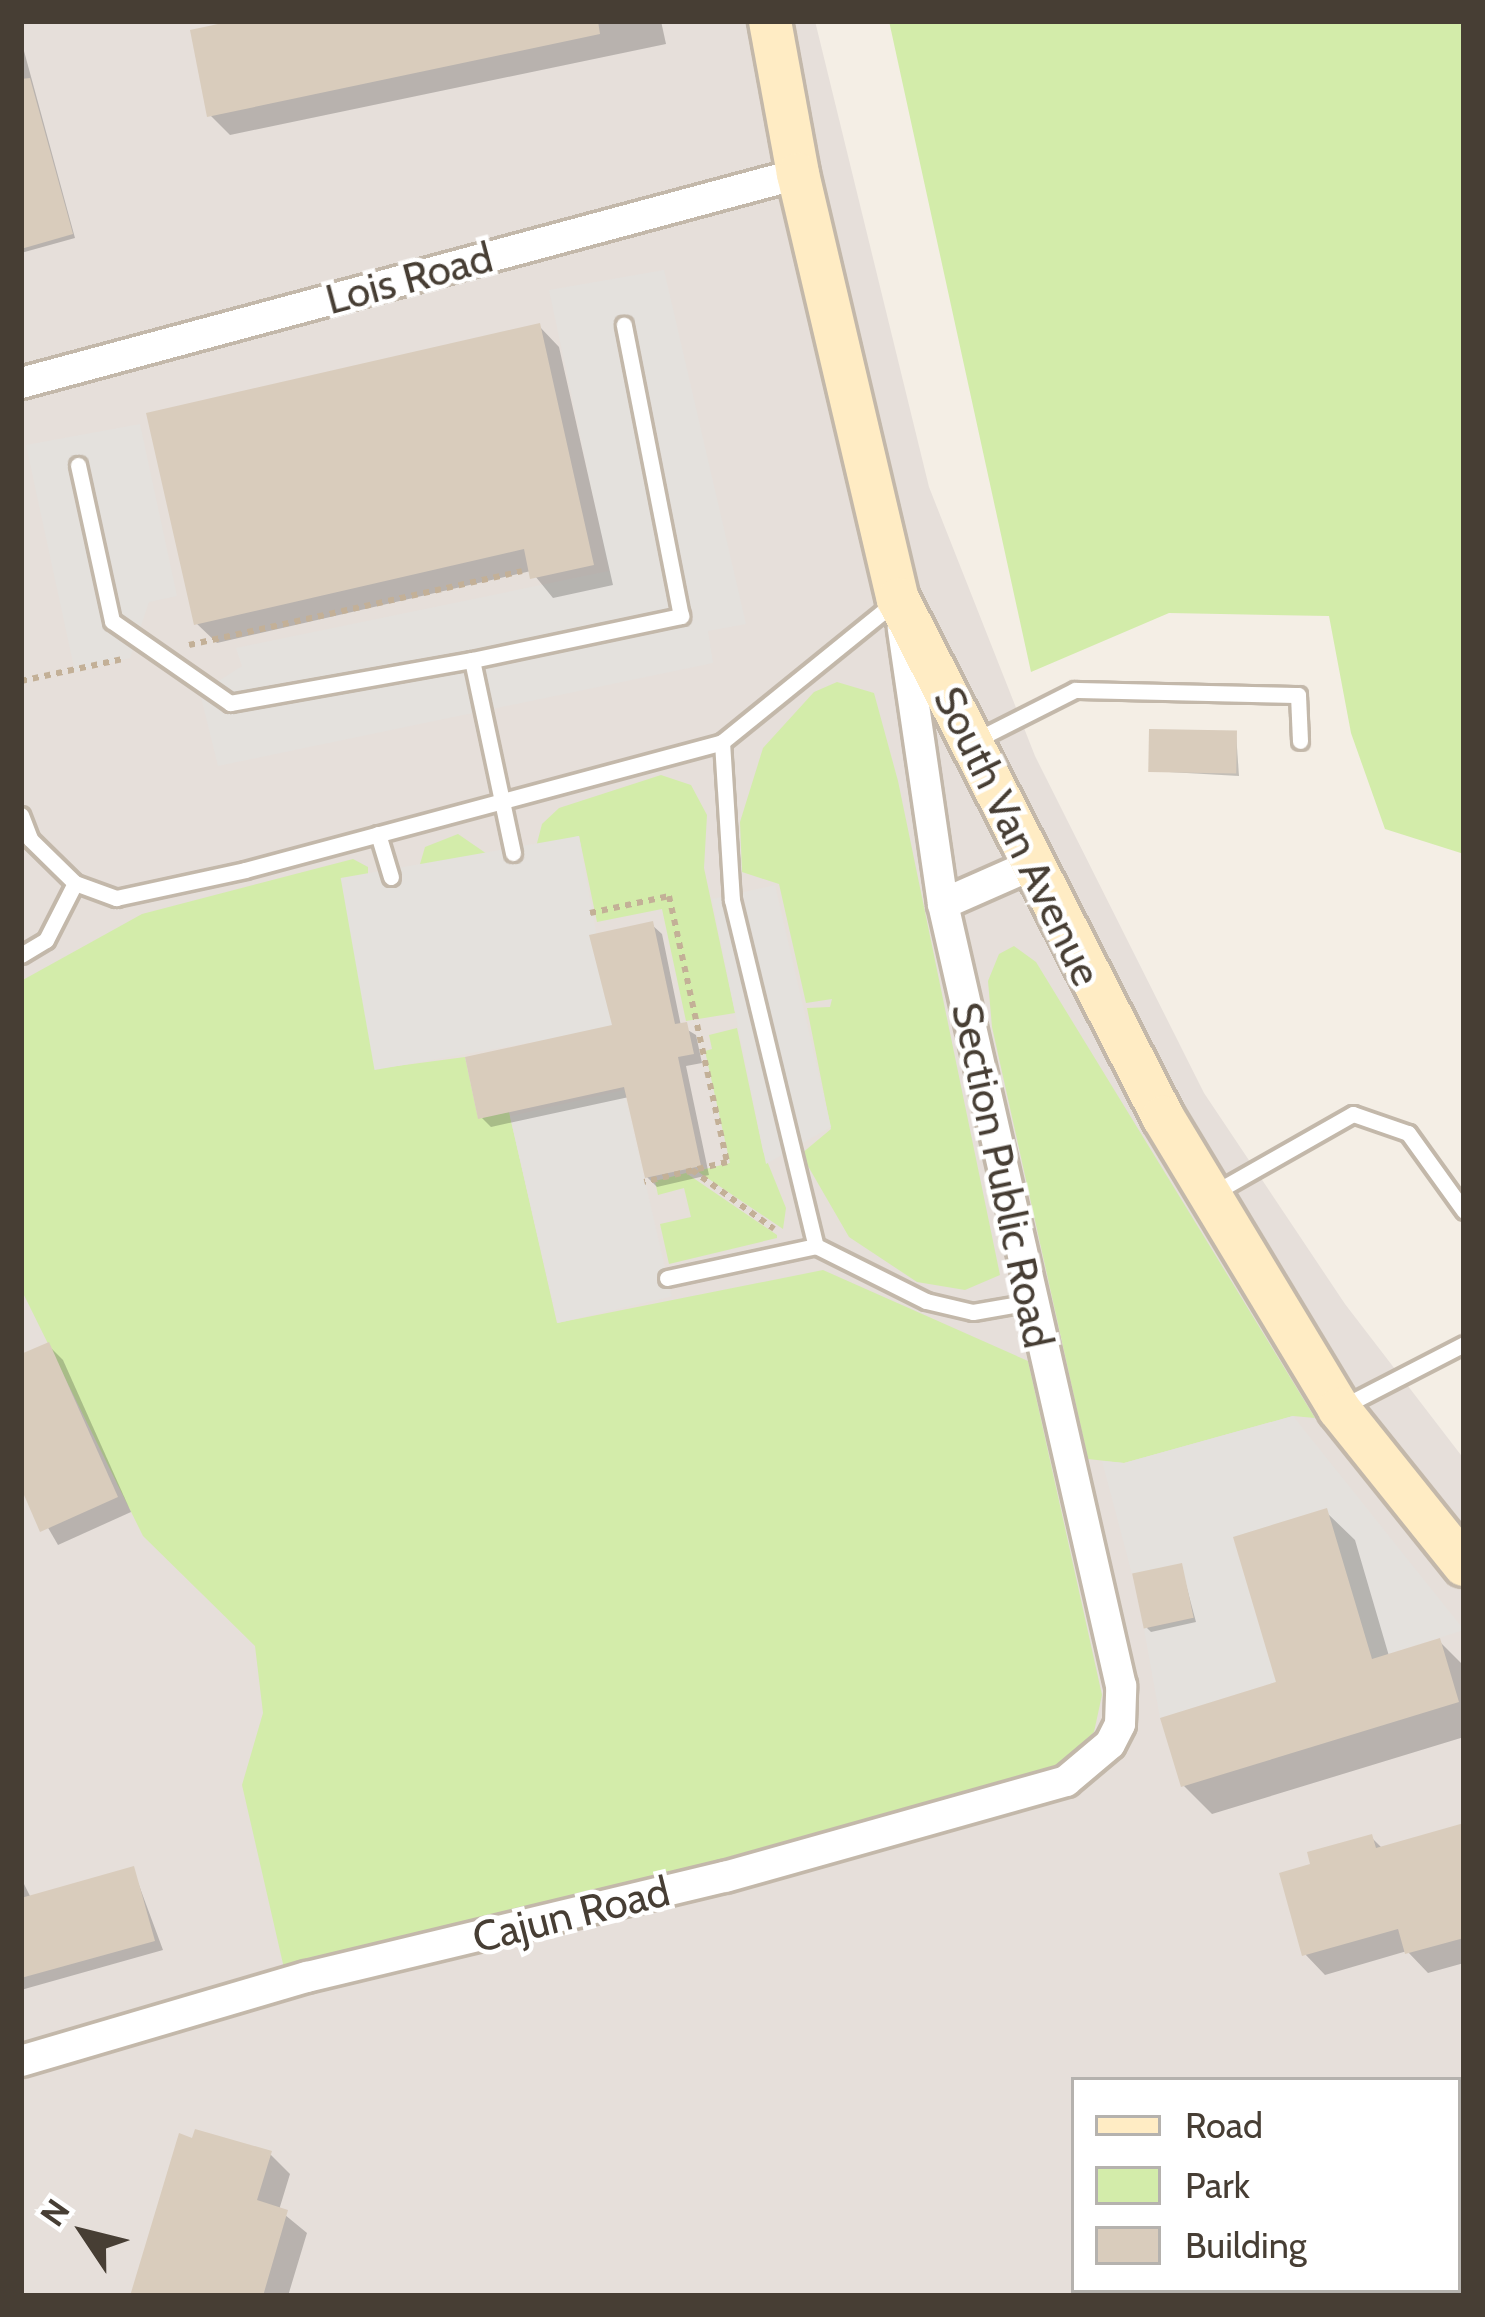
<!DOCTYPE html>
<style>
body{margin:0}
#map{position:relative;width:1485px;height:2317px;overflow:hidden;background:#f4eee5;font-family:Cabin,sans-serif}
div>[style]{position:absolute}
.industrial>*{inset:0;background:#e6dfda}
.green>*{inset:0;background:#d3ecaa}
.parking>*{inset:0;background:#e4e1dd;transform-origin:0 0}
.shadow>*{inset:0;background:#0003}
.building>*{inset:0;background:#d9ccbc;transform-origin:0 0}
.path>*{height:6px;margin-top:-3px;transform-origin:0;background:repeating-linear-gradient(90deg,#c3b097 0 6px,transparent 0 12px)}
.roads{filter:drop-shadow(3px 0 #c3b8aa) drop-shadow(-3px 0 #c3b8aa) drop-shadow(0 3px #c3b8aa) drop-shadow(0 -3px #c3b8aa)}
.lane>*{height:15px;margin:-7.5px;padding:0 7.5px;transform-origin:7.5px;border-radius:7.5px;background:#fff}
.street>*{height:30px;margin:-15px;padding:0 15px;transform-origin:15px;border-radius:15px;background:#fff}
.secondary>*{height:42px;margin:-21px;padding:0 21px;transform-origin:21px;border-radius:21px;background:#ffecc4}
span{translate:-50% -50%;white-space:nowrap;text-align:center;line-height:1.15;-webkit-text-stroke:9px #fff;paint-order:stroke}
.street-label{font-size:42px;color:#473e34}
.frame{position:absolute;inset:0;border:24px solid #473e34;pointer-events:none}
.legend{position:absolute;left:1071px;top:2077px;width:390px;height:216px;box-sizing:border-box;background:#fff;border:3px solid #b5b2ae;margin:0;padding:15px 21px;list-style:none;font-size:36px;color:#473e34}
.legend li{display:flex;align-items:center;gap:24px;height:60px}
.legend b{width:60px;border:3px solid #b5b2ae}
.north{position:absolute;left:24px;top:2173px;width:120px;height:120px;-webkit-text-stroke:9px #fff;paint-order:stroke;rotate:305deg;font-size:33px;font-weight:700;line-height:48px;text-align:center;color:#473e34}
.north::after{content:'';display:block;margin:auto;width:42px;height:54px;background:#473e34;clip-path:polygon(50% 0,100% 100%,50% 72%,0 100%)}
</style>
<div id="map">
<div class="industrial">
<i style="clip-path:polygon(evenodd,21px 21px,815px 21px,929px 487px,1035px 756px,1204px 1093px,1345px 1304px,1464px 1459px,1464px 2296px,21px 2296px,21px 21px,1074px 2080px,1458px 2080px,1458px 2290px,1074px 2290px,1074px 2080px)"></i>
</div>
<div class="green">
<i style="clip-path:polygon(889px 21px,1464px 21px,1464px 854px,1385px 829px,1351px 733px,1329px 616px,1169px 613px,1031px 672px)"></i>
<i style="clip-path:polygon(837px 682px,874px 693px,898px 781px,1000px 1275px,965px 1290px,917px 1282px,849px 1237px,801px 1154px,831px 1129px,807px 1008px,830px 1007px,832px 999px,806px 1003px,779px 884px,742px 872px,740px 822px,763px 748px,814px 692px)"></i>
<i style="clip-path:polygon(661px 775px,691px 785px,707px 815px,704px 868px,735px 1013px,686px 1021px,662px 909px,597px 922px,579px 836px,536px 847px,542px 824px,559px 808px)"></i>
<i style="clip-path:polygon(458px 834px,490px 856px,418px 871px,425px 847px)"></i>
<i style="clip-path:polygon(353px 859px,368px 867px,368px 883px,344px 889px,382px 1068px,465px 1057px,478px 1118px,509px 1112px,557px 1323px,823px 1270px,1028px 1361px,1102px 1695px,1094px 1732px,1052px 1774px,286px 1977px,242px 1785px,263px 1713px,255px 1646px,143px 1536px,21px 1289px,21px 981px,142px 914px)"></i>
<i style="clip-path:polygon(1014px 946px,1036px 962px,1315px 1418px,1293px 1416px,1124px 1463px,1088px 1459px,992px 1027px,988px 981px,999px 954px)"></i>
<i style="clip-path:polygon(737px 1028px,763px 1151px,786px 1208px,783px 1229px,697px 1171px,730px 1163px,705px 1051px,712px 1049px,709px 1035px)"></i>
<i style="clip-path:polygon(686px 1173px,777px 1235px,777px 1238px,669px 1264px,660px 1224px,691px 1217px,684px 1188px,658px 1195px,655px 1181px)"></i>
</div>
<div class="parking">
<i style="clip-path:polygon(664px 270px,746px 624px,708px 631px,713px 663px,218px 766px,200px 693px,242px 666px,236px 648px,609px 571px,549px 290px)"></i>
<i style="clip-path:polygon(140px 424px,177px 596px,149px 602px,130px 658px,75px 672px,26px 445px)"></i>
<i style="left:579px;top:836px;width:195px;height:242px;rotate:80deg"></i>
<i style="clip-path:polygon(775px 885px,831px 1127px,766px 1164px,712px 899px)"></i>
<i style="left:624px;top:1090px;width:212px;height:117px;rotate:77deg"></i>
<i style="clip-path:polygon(1293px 1416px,1464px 1630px,1372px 1659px,1326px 1508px,1233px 1538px,1276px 1682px,1160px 1718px,1144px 1629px,1194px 1618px,1182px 1564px,1132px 1574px,1102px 1461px,1124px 1463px)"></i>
</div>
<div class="shadow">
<i style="clip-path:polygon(246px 21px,661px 21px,666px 44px,230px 135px,210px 115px)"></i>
<i style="clip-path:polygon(21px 40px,75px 238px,21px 253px)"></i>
<i style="clip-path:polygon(539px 326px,559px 347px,613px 585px,553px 598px,531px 571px,217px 643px,196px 623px)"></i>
<i style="clip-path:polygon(1236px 733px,1239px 776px,1151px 771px)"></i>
<i style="clip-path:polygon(652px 925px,662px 934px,681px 1026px,696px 1035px,702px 1063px,686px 1066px,709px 1175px,657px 1187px,647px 1177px,629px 1097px,491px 1127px,481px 1117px,616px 1027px)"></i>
<i style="clip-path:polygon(48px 1345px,63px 1360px,131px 1512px,58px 1545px,21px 1481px,21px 1358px)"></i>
<i style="clip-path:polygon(1326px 1512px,1355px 1540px,1389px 1656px,1439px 1641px,1464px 1666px,1464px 1737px,1212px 1814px,1183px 1785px,1280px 1684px)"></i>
<i style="clip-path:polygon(1181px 1566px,1196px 1622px,1151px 1632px,1147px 1628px)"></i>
<i style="clip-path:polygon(1464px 1826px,1464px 1963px,1428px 1973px,1407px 1951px,1325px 1975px,1305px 1954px,1314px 1866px,1371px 1837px,1383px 1849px)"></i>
<i style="clip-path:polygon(133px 1869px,163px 1950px,21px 1990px,21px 1878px,31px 1898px)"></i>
<i style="clip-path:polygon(270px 2154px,290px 2174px,279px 2210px,307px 2233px,288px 2296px,133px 2296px)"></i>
</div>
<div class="building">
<i style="clip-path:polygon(232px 21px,598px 21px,600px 34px,207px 117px,190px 30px)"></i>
<i style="clip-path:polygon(30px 78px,73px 234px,21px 249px,21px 79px)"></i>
<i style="clip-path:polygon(540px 323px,594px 565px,530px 579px,524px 549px,194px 625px,146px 413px)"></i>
<i style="left:1149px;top:729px;width:88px;height:43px;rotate:1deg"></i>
<i style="clip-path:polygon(653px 921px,675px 1024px,687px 1022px,694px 1054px,678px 1057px,701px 1166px,645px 1178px,624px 1087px,478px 1119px,465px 1057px,612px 1025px,589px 935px)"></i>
<i style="clip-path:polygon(49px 1342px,118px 1497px,40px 1532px,21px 1488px,21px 1354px)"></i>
<i style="clip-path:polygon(1327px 1508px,1372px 1659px,1440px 1638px,1459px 1702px,1181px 1787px,1160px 1718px,1276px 1682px,1233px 1537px)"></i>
<i style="left:1182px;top:1563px;width:56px;height:51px;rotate:78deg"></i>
<i style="clip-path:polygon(1464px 1823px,1464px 1938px,1405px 1954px,1398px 1929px,1302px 1956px,1279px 1873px,1310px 1864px,1307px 1852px,1372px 1834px,1376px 1848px)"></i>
<i style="clip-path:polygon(134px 1866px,155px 1941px,21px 1978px,21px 1898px)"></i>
<i style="clip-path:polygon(195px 2129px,272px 2151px,257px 2200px,288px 2210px,263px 2296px,130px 2296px,179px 2133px,192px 2138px)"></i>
</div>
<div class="path">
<i style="left:189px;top:645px;width:341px;rotate:-12.5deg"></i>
<i style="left:21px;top:681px;width:104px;rotate:-12.2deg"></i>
<i style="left:590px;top:913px;width:81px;rotate:-12.1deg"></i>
<i style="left:669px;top:896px;width:272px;rotate:77.7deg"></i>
<i style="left:727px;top:1162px;width:85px;rotate:166.5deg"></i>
<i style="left:692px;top:1170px;width:101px;rotate:35.7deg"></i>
</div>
<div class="roads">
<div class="lane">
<i style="left:78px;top:465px;width:160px;rotate:77.7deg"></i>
<i style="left:112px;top:621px;width:144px;rotate:34.8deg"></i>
<i style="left:230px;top:703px;width:246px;rotate:-10.1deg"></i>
<i style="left:974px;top:741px;width:113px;rotate:-26.8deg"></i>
<i style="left:1075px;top:690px;width:223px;rotate:1.3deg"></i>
<i style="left:1298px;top:695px;width:46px;rotate:87.5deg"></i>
<i style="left:722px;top:742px;width:158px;rotate:86.4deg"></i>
<i style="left:732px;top:900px;width:356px;rotate:76.4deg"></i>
<i style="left:816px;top:1246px;width:123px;rotate:26.6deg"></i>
<i style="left:926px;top:1301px;width:48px;rotate:13.2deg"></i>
<i style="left:973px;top:1312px;width:59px;rotate:-9.8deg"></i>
<i style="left:21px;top:815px;width:26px;rotate:69deg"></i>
<i style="left:30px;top:839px;width:63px;rotate:44.4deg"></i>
<i style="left:75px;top:883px;width:44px;rotate:20.1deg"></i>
<i style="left:116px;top:898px;width:132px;rotate:-12.2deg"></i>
<i style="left:245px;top:870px;width:494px;rotate:-15deg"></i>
<i style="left:722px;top:742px;width:223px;rotate:-39deg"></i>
<i style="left:378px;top:834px;width:45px;rotate:73.2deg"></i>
<i style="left:513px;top:853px;width:197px;rotate:-102deg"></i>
<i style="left:472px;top:660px;width:214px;rotate:-11.9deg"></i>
<i style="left:681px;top:616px;width:297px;rotate:-101.1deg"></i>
<i style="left:21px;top:955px;width:29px;rotate:-31deg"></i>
<i style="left:46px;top:940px;width:64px;rotate:-63deg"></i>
<i style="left:1212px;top:1194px;width:162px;rotate:-29.6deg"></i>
<i style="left:1353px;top:1114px;width:58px;rotate:19.1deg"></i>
<i style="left:1408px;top:1133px;width:96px;rotate:54.3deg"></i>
<i style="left:667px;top:1278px;width:152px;rotate:-12.1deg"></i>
<i style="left:1344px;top:1406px;width:135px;rotate:-27.3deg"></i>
</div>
<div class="street">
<i style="left:21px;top:383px;width:805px;rotate:-15.06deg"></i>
<i style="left:943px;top:904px;width:94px;rotate:-23.8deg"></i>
<i style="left:21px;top:2061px;width:298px;rotate:-16.4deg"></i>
<i style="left:307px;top:1977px;width:430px;rotate:-13.5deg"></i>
<i style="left:725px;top:1877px;width:354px;rotate:-15.7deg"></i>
<i style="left:1066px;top:1781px;width:57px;rotate:-40.1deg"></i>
<i style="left:1110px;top:1744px;width:22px;rotate:-63deg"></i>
<i style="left:1120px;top:1724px;width:38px;rotate:-88deg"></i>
<i style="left:1121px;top:1686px;width:802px;rotate:-102.82deg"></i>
<i style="left:943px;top:904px;width:278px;rotate:-98.3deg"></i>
</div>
<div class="secondary">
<i style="left:770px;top:21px;width:156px;rotate:79.6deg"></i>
<i style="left:798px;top:174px;width:437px;rotate:76.8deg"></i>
<i style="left:898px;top:599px;width:582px;rotate:62.91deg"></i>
<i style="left:1163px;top:1117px;width:341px;rotate:58.9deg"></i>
<i style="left:1339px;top:1409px;width:200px;rotate:51.3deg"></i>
</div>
</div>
<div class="street-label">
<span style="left:409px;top:278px;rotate:-15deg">Lois Road</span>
<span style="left:1018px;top:836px;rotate:64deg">South Van Avenue</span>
<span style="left:1003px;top:1175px;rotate:78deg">Section Public Road</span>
<span style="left:571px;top:1914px;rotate:-14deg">Cajun Road</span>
</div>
<div class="frame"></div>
<ul class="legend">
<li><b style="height:15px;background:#ffecc4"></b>Road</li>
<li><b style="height:33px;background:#d3ecaa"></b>Park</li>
<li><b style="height:33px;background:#d9ccbc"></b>Building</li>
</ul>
<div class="north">N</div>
</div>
